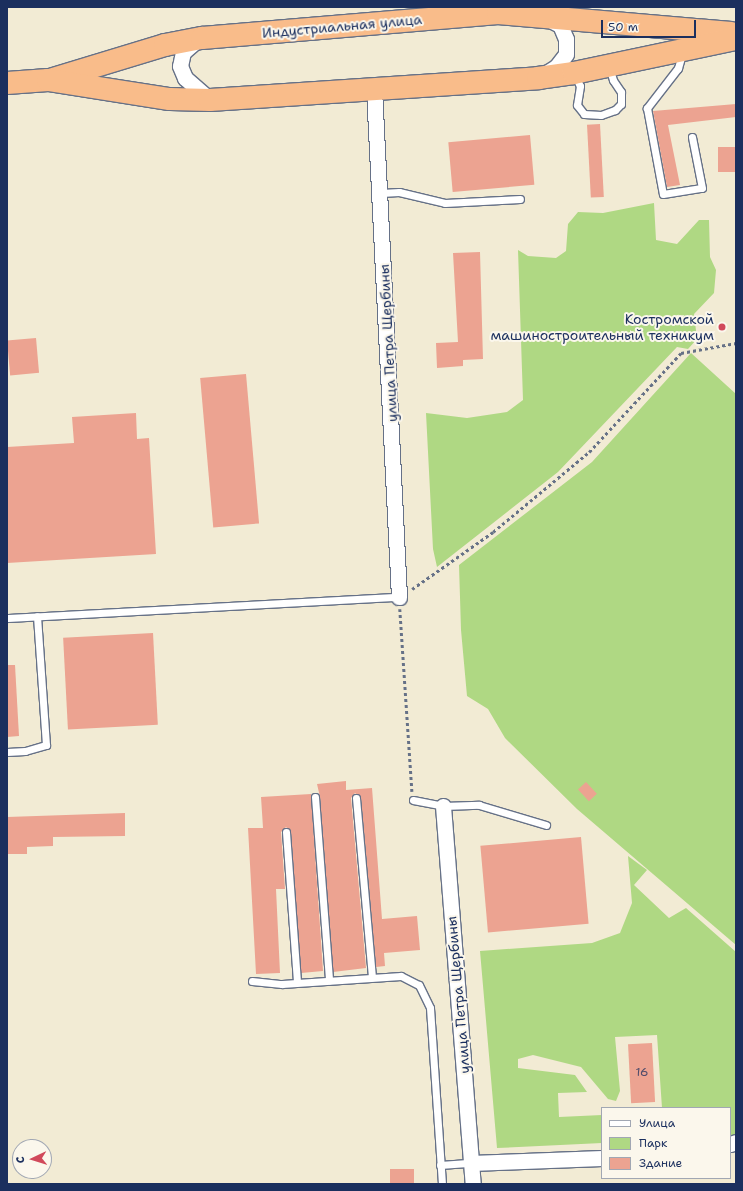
<!DOCTYPE html>
<meta charset="utf-8">
<style>
body{margin:0}
#map{position:relative;width:743px;height:1191px;overflow:hidden;background:#f2ebd4;font-family:"Shantell Sans",sans-serif}
div>[style]{position:absolute}
.green>*{inset:0;background:#afd883}
.building>*{inset:0;background:#eca391;transform-origin:0 0}
.path>*{height:2.5px;margin-top:-1.25px;transform-origin:0;background:repeating-linear-gradient(90deg,#667187 0 3px,transparent 0 6px)}
.roads{filter:drop-shadow(1px 0 #667187) drop-shadow(-1px 0 #667187) drop-shadow(0 1px #667187) drop-shadow(0 -1px #667187)}
.service>*{height:7px;margin:-3.5px;padding:0 3.5px;transform-origin:3.5px;border-radius:3.5px;background:#fff}
.minor>*{height:15px;margin:-7.5px;padding:0 7.5px;transform-origin:7.5px;border-radius:7.5px;background:#fff}
.trunk>*{height:22px;margin:-11px;padding:0 11px;transform-origin:11px;border-radius:11px;background:#f9bc8a}
.dots>*{width:11px;height:11px;translate:-50% -50%;box-sizing:border-box;border:2px solid #fbf7ec;border-radius:50%}
span{translate:-50% -50%;white-space:nowrap;text-align:center;line-height:1.15;-webkit-text-stroke:4px #fbf7ec;paint-order:stroke}
.number-label{font-size:12px;color:#4f4c6b}
.number-label span{-webkit-text-stroke-width:0}
.street-label{font-size:14px;color:#1b2f5e}
.poi-label{font-size:14px;color:#1b2f5e}
.right{translate:-100% -50%;text-align:right}
.frame{position:absolute;inset:0;border:8px solid #1b2f5e;pointer-events:none}
.legend{position:absolute;left:601px;top:1107px;width:130px;height:72px;box-sizing:border-box;background:#fbf7ec;border:1px solid #a1a7b3;margin:0;padding:5px 7px;list-style:none;font-size:12px;color:#1b2f5e}
.legend li{display:flex;align-items:center;gap:8px;height:20px}
.legend b{width:20px;border:1px solid #a1a7b3}
.north{position:absolute;left:12px;top:1139px;width:40px;height:40px;box-sizing:border-box;background:#fbf7ec;border:1px solid #a1a7b3;border-radius:50%;rotate:266deg;font-size:11px;font-weight:700;line-height:16px;text-align:center;color:#1b2f5e}
.north::after{content:'';display:block;margin:auto;width:14px;height:18px;background:#d1495b;clip-path:polygon(50% 0,100% 100%,50% 72%,0 100%)}
.scale{position:absolute;left:601px;top:20px;width:95px;height:18px;box-sizing:border-box;border:2px solid #1b2f5e;border-top:0;padding-left:5px;font-size:12px;line-height:14px;white-space:nowrap;color:#1b2f5e;-webkit-text-stroke:3px #fbf7ec;paint-order:stroke}
</style>
<div id="map">
<div class="green">
<i style="clip-path:polygon(654px 203px,656px 240px,677px 244px,699px 220px,709px 220px,710px 257px,716px 270px,714px 293px,694px 314px,697px 339px,688px 349px,677px 347px,558px 472px,437px 567px,433px 549px,426px 413px,467px 418px,507px 412px,523px 400px,518px 250px,528px 256px,556px 258px,566px 251px,568px 224px,578px 212px,603px 213px)"></i>
<i style="clip-path:polygon(691px 353px,736px 394px,736px 945px,577px 809px,505px 738px,488px 709px,467px 696px,461px 630px,459px 565px,592px 462px)"></i>
<i style="clip-path:polygon(628px 856px,647px 870px,634px 885px,669px 918px,686px 908px,736px 952px,736px 1135px,730px 1136px,730px 1108px,662px 1108px,657px 1035px,615px 1037px,620px 1091px,616px 1101px,608px 1099px,581px 1067px,533px 1055px,518px 1059px,518px 1068px,575px 1075px,587px 1092px,558px 1093px,559px 1117px,602px 1115px,602px 1143px,497px 1148px,480px 951px,592px 943px,620px 933px,632px 903px)"></i>
</div>
<div class="building">
<i style="clip-path:polygon(736px 104px,736px 117px,668px 125px,680px 185px,667px 187px,653px 111px)"></i>
<i style="left:600px;top:124px;width:73px;height:13px;rotate:87deg"></i>
<i style="left:530px;top:135px;width:50px;height:82px;rotate:85deg"></i>
<i style="left:736px;top:147px;width:25px;height:18px;rotate:90deg"></i>
<i style="clip-path:polygon(480px 252px,483px 359px,463px 360px,463px 366px,437px 368px,436px 343px,458px 342px,453px 253px)"></i>
<i style="left:36px;top:338px;width:35px;height:29px;rotate:85deg"></i>
<i style="left:246px;top:374px;width:150px;height:46px;rotate:85deg"></i>
<i style="clip-path:polygon(136px 413px,137px 439px,149px 438px,156px 554px,7px 563px,7px 447px,74px 443px,72px 417px)"></i>
<i style="left:153px;top:633px;width:92px;height:90px;rotate:87deg"></i>
<i style="clip-path:polygon(7px 665px,15px 665px,19px 736px,7px 737px)"></i>
<i style="clip-path:polygon(346px 781px,346px 790px,372px 788px,382px 919px,417px 916px,420px 950px,384px 953px,385px 966px,376px 967px,361px 798px,355px 793px,351px 798px,366px 968px,333px 972px,320px 797px,317px 784px)"></i>
<i style="left:586px;top:782px;width:16px;height:11px;rotate:47deg"></i>
<i style="clip-path:polygon(311px 794px,323px 971px,301px 973px,291px 832px,286px 827px,281px 832px,285px 889px,276px 889px,280px 973px,256px 974px,248px 828px,263px 828px,261px 797px)"></i>
<i style="clip-path:polygon(125px 813px,125px 836px,53px 837px,53px 846px,27px 847px,27px 854px,7px 854px,7px 817px)"></i>
<i style="left:581px;top:837px;width:87px;height:101px;rotate:85deg"></i>
<i style="left:652px;top:1043px;width:59px;height:24px;rotate:87deg"></i>
<i style="left:414px;top:1169px;width:15px;height:24px;rotate:90deg"></i>
</div>
<div class="path">
<i style="left:412px;top:589px;width:99px;rotate:-35.1deg"></i>
<i style="left:493px;top:532px;width:125px;rotate:-39.8deg"></i>
<i style="left:589px;top:452px;width:135px;rotate:-47.1deg"></i>
<i style="left:681px;top:353px;width:56px;rotate:-10.3deg"></i>
<i style="left:400px;top:609px;width:183px;rotate:86.2deg"></i>
</div>
<div class="roads">
<div class="service">
<i style="left:682px;top:54px;width:15px;rotate:106deg"></i>
<i style="left:678px;top:68px;width:51px;rotate:127.8deg"></i>
<i style="left:647px;top:108px;width:87px;rotate:79.5deg"></i>
<i style="left:663px;top:194px;width:39px;rotate:-9deg"></i>
<i style="left:702px;top:188px;width:52px;rotate:-101.1deg"></i>
<i style="left:575px;top:75px;width:12px;rotate:66deg"></i>
<i style="left:580px;top:86px;width:19px;rotate:99deg"></i>
<i style="left:577px;top:105px;width:11px;rotate:52deg"></i>
<i style="left:584px;top:114px;width:17px;rotate:3deg"></i>
<i style="left:601px;top:115px;width:15px;rotate:-20deg"></i>
<i style="left:615px;top:110px;width:8px;rotate:-45deg"></i>
<i style="left:621px;top:104px;width:12px;rotate:-90deg"></i>
<i style="left:621px;top:92px;width:14px;rotate:-124deg"></i>
<i style="left:613px;top:80px;width:14px;rotate:-107deg"></i>
<i style="left:381px;top:193px;width:18px;rotate:-3deg"></i>
<i style="left:399px;top:192px;width:47px;rotate:13.4deg"></i>
<i style="left:445px;top:203px;width:75px;rotate:-3.1deg"></i>
<i style="left:7px;top:618px;width:393px;rotate:-3.1deg"></i>
<i style="left:7px;top:752px;width:18px;rotate:-3deg"></i>
<i style="left:25px;top:751px;width:22px;rotate:-16deg"></i>
<i style="left:46px;top:745px;width:129px;rotate:-94deg"></i>
<i style="left:315px;top:797px;width:184px;rotate:85.6deg"></i>
<i style="left:356px;top:798px;width:180px;rotate:84.9deg"></i>
<i style="left:413px;top:800px;width:31px;rotate:11deg"></i>
<i style="left:443px;top:806px;width:36px;rotate:-2deg"></i>
<i style="left:479px;top:805px;width:70px;rotate:16.6deg"></i>
<i style="left:286px;top:832px;width:150px;rotate:85.8deg"></i>
<i style="left:252px;top:981px;width:30px;rotate:6deg"></i>
<i style="left:282px;top:984px;width:119px;rotate:-3.8deg"></i>
<i style="left:401px;top:976px;width:20px;rotate:27deg"></i>
<i style="left:419px;top:985px;width:25px;rotate:64deg"></i>
<i style="left:430px;top:1008px;width:176px;rotate:86.1deg"></i>
<i style="left:440px;top:1165px;width:31px;rotate:-4deg"></i>
</div>
<div class="minor">
<i style="left:197px;top:40px;width:18px;rotate:139deg"></i>
<i style="left:183px;top:52px;width:14px;rotate:102deg"></i>
<i style="left:180px;top:66px;width:13px;rotate:67deg"></i>
<i style="left:185px;top:78px;width:33px;rotate:41deg"></i>
<i style="left:543px;top:75px;width:15px;rotate:-32deg"></i>
<i style="left:556px;top:67px;width:16px;rotate:-52deg"></i>
<i style="left:566px;top:54px;width:15px;rotate:-90deg"></i>
<i style="left:566px;top:39px;width:15px;rotate:-113deg"></i>
<i style="left:560px;top:25px;width:16px;rotate:-153deg"></i>
<i style="left:374px;top:89px;width:509px;rotate:87.18deg"></i>
<i style="left:443px;top:806px;width:379px;rotate:85.5deg"></i>
<i style="left:730px;top:1144px;width:6px;rotate:-18deg"></i>
<i style="left:471px;top:1163px;width:131px;rotate:-2.2deg"></i>
</div>
<div class="trunk">
<i style="left:53px;top:79px;width:117px;rotate:-16.9deg"></i>
<i style="left:165px;top:45px;width:38px;rotate:-11deg"></i>
<i style="left:202px;top:38px;width:297px;rotate:-4.8deg"></i>
<i style="left:498px;top:13px;width:234px;rotate:4.9deg"></i>
<i style="left:7px;top:83px;width:41px;rotate:-4.2deg"></i>
<i style="left:48px;top:80px;width:123px;rotate:8.9deg"></i>
<i style="left:170px;top:99px;width:40px;rotate:1.4deg"></i>
<i style="left:210px;top:100px;width:329px;rotate:-3.8deg"></i>
<i style="left:538px;top:78px;width:36px;rotate:-8deg"></i>
<i style="left:574px;top:73px;width:166px;rotate:-11.9deg"></i>
</div>
</div>
<div class="dots">
<i style="left:722px;top:327px;background:#d1495b"></i>
</div>
<div class="number-label">
<span style="left:642px;top:1073px">16</span>
</div>
<div class="street-label">
<span style="left:342px;top:26px;rotate:-5deg">Индустриальная улица</span>
<span style="left:388px;top:343px;rotate:-93deg">улица Петра Щербины</span>
<span style="left:458px;top:995px;rotate:-95deg">улица Петра Щербины</span>
</div>
<div class="poi-label">
<span class="right" style="left:714px;top:327px">Костромской<br>машиностроительный техникум</span>
</div>
<div class="frame"></div>
<ul class="legend">
<li><b style="height:5px;background:#fff"></b>Улица</li>
<li><b style="height:11px;background:#afd883"></b>Парк</li>
<li><b style="height:11px;background:#eca391"></b>Здание</li>
</ul>
<div class="north">С</div>
<div class="scale">50 m</div>
</div>
